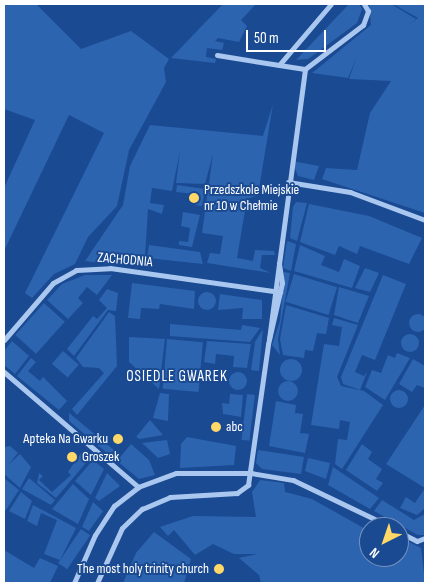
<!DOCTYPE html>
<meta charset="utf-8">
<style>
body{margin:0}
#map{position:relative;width:429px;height:587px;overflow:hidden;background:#1a4a92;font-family:"Sofia Sans Condensed",sans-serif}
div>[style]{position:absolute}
.green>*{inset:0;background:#2c64b0;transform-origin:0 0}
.round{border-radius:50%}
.minor>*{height:5px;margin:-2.5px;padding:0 2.5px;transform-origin:2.5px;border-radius:2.5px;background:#aac7ef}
.dots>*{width:14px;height:14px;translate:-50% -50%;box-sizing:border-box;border:2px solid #1a4a92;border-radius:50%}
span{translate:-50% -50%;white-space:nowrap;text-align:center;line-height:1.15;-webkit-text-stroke:4px #1a4a92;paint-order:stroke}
.poi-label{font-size:14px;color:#fff}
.left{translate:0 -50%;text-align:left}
.right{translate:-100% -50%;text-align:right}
.street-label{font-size:14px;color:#fff}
.neighbourhood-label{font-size:15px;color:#fff;letter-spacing:1px}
.frame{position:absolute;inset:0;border:5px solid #fff;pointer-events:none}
.north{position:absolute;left:359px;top:517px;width:50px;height:50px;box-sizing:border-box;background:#1a4a92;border:1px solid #7692be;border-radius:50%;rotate:221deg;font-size:14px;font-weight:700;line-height:20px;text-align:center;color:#fff}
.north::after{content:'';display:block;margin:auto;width:18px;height:22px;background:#ffd868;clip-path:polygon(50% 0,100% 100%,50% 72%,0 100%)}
.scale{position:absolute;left:246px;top:30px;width:80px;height:22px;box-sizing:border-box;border:2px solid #fff;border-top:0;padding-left:6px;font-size:15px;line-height:18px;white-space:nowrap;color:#fff;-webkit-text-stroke:4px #1a4a92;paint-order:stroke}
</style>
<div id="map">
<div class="green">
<i style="clip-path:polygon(4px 4px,36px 4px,81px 49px,131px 31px,169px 59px,164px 68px,166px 82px,129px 150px,117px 206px,88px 237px,75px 264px,54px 274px,32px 298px,25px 293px,104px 133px,69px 115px,4px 251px,4px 188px,35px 120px,4px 109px)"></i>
<i style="clip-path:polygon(223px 4px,256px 4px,241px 20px,247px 26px,239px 42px,218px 38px,215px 41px,224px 43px,222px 50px,207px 48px,206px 57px,216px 59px,215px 63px,171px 58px)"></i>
<i style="clip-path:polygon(349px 4px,359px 4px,362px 9px,357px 23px,308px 59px,296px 60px)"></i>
<i style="clip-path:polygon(369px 4px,391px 4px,416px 19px,406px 27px,418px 18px,393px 4px,425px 4px,425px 213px,322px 179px,326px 168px,357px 170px,370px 113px,391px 81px,349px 79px,356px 59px,348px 78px,312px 73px,371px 25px)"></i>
<i style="clip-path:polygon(273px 104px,258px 195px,247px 199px,237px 258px,253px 261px,255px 250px,274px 251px,275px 255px,262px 255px,260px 268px,271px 273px,207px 263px,210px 253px,220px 254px,223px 236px,202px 233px,213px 154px,205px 184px,176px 183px,180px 151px,172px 191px,152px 188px,150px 203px,164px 205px,162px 214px,148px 209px,145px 257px,116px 254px,115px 265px,85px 261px,123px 205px,130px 166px,150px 125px,263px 136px)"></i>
<i style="clip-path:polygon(292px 161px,319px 166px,314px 180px,298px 176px)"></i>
<i style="clip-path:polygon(177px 185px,205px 189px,202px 206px,194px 205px,195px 194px,176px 192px)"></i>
<i style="clip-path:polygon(307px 203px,297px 241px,290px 238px,293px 207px,296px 202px)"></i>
<i style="clip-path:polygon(309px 204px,369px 216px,422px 238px,409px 264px,360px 246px,357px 254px,339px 246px,335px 255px,300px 242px)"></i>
<i style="clip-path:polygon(183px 212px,200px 215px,192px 247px,179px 245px,179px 241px,188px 242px,190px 228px,181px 226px)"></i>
<i style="clip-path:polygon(287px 241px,296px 244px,291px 271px,283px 268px)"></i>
<i style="clip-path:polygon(149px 245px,200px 252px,203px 264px,147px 258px)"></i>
<i style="clip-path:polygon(300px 245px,325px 256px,321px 265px,339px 272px,344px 259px,360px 266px,352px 288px,294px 271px)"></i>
<i style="clip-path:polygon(365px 268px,379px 273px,370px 292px,355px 288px)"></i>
<i style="clip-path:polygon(284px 272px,290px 273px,278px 339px,280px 355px,272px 345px,280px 321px)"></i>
<i style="left:294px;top:274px;width:45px;height:29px;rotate:17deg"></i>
<i style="clip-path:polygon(85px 275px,112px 275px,97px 295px,87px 287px,78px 298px,83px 303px,68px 319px,47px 300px,62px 284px)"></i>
<i style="clip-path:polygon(383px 275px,406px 284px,375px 360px,362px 355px,355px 372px,364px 376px,367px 372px,360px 390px,343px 384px,341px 377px)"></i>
<i style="clip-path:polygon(132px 283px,195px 291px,194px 309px,160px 304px,159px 309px,141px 308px,140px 319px,128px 318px)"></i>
<i style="clip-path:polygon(339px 287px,369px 296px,358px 323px,334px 315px)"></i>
<i style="clip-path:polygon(107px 289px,118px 293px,116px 311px,108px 310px,74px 356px,67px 349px,93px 316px,97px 319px,107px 308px,99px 300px)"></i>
<i class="round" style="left:198px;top:292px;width:18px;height:18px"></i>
<i style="clip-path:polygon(220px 294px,262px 300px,262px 319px,242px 319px,243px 308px,218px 310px)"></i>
<i style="left:44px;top:303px;width:28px;height:43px;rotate:42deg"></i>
<i style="clip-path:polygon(286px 305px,329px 318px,326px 334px,317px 333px,313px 351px,305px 350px,304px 358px,283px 355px,280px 339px)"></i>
<i style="clip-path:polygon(109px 312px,115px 316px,117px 366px,77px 415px,72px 409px,104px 373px,99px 368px,83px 367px,76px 358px)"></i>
<i class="round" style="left:409px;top:314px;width:18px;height:18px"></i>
<i style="clip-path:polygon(334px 318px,358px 325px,337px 377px,341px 386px,364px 391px,383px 405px,342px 469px,335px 464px,338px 439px,347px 440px,350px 422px,340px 420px,339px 429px,311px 425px,324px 344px,339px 346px,342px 327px,332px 325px)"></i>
<i style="clip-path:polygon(170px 324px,241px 330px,242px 325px,260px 328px,250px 342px,170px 336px)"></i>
<i style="clip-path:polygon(263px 329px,259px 371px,251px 370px,255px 342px)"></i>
<i class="round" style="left:401px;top:334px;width:18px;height:18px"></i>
<i style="clip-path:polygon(129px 337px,165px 339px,159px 389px,129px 362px)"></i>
<i style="left:167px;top:339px;width:36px;height:50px;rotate:5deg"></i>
<i style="clip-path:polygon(12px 341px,29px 356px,15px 374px,4px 365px,4px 351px)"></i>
<i style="clip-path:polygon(207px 341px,251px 344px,247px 368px,233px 367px,234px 356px,216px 354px,215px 364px,204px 362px)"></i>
<i style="left:63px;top:351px;width:21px;height:17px;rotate:41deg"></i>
<i style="clip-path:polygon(397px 353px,410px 358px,385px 400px,365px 387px,372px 370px,381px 373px,388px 355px,395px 358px)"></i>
<i style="clip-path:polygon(31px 358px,36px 362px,28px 371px,40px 381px,43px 377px,67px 401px,59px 410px,17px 376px)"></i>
<i style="clip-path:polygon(413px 359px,425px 366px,425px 388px,417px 385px,412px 392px,399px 384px)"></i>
<i class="round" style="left:280px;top:359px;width:22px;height:22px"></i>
<i class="round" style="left:229px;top:372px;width:18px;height:18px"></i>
<i class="round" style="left:278px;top:381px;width:20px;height:20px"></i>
<i class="round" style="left:390px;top:390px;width:18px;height:18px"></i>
<i style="clip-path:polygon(160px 393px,169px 394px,168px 421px,153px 418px)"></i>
<i style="clip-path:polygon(230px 394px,243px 395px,241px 417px,223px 414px,222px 403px,229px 404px)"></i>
<i style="left:247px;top:394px;width:8px;height:46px;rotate:7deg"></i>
<i style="clip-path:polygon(276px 401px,296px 405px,295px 413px,303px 414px,300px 433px,309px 434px,305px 453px,269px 446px)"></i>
<i style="clip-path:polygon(425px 405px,425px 488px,386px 464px)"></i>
<i style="clip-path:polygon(69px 413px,114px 450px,113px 458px,69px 421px)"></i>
<i style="clip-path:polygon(150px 420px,163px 435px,140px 439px,136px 437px)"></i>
<i style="clip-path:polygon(187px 437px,236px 446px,234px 465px,180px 468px,181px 444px)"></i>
<i style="clip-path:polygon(167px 440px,170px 454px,158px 458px,142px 443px)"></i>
<i style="clip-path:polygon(131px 444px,149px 460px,155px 475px,139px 479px,117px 461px)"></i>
<i style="clip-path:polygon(362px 444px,372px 452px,368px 459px,382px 469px,376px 479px,383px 483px,377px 491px,346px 470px)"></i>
<i style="clip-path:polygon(10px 446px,18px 453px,8px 465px,20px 454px,31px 467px,20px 488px,4px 474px,4px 447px)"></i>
<i style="clip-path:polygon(258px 450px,304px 457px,301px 474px,262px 469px,256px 463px)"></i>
<i style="clip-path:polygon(81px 453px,90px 458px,56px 498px,37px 483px,39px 473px,43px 476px,39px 480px,52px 492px,71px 475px,68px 472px)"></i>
<i style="clip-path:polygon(308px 458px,330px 463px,326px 479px,305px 471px)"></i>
<i style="clip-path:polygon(93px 460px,104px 469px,91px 495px,75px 481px)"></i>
<i style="clip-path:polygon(333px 467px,379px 498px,370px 509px,328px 485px)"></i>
<i style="clip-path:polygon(107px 473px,120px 486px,99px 501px,95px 498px)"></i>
<i style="clip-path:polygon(4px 478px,19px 490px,6px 510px,4px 509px)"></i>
<i style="clip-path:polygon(29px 478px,55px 500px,51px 505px,22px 489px)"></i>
<i style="clip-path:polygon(260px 480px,284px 483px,285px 492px,312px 499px,369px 531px,369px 557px,399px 557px,399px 537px,421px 548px,425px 583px,261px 583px,259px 575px,239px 558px,257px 554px,234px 554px,213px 544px,195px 555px,174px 530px,168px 536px,160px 527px,193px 516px,256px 517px,252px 492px)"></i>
<i style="clip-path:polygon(73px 484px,89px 499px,78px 524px,52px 509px)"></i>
<i style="clip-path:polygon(425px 488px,425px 508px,417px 515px,400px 508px,406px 497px,415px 503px)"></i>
<i style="clip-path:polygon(21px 492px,32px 501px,25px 519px,9px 511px)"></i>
<i style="clip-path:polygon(382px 500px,414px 520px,425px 514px,425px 535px,418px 535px,374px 511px)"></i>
<i style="clip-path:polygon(93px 502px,103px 511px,89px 531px,82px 527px)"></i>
<i style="clip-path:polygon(33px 505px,76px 528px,60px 560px,44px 554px,57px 520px,41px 513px,37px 526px,27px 521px)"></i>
<i style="left:81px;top:529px;width:11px;height:41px;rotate:34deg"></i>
<i style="clip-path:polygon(154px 532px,191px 559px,184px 583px,123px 583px,136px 553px)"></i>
<i style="clip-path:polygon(4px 550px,34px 568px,40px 558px,58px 566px,50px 583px,4px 583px)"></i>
</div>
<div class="minor">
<i style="left:331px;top:4px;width:80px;rotate:130.4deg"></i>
<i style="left:279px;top:65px;width:26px;rotate:9deg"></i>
<i style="left:305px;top:69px;width:73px;rotate:-37.2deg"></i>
<i style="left:363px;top:25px;width:15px;rotate:-70deg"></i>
<i style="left:368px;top:11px;width:8px;rotate:-120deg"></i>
<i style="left:217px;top:55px;width:63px;rotate:9.2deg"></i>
<i style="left:288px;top:182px;width:63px;rotate:9.2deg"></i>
<i style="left:350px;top:192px;width:80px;rotate:20.5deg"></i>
<i style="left:269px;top:339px;width:272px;rotate:-82.4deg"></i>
<i style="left:4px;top:340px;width:75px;rotate:-49.3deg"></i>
<i style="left:53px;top:283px;width:26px;rotate:-29deg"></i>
<i style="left:76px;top:270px;width:34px;rotate:-3deg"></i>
<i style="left:110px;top:268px;width:172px;rotate:8deg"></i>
<i style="left:4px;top:372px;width:177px;rotate:40.6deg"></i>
<i style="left:399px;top:532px;width:20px;rotate:27deg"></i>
<i style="left:417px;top:541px;width:9px;rotate:-21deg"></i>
<i style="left:74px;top:583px;width:52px;rotate:-66.4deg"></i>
<i style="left:95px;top:535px;width:35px;rotate:-57deg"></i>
<i style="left:114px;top:506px;width:31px;rotate:-38deg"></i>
<i style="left:138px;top:487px;width:40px;rotate:-20.2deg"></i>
<i style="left:176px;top:473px;width:75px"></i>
<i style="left:251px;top:473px;width:43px;rotate:9.5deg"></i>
<i style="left:293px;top:480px;width:109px;rotate:25.6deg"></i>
<i style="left:97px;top:583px;width:60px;rotate:-65.6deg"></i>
<i style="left:122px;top:528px;width:28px;rotate:-44deg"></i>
<i style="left:142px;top:509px;width:30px;rotate:-23deg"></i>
<i style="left:170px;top:497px;width:67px;rotate:-3.4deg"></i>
<i style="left:237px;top:493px;width:14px;rotate:-36deg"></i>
<i style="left:248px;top:485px;width:142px;rotate:-81.9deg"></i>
<i style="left:268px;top:344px;width:63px;rotate:-77.1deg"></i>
<i style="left:282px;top:283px;width:20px;rotate:-99deg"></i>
</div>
<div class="dots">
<i style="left:194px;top:198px;background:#ffd868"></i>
<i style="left:216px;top:427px;background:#ffd868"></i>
<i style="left:118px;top:439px;background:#ffd868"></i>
<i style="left:72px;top:457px;background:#ffd868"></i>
<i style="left:219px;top:569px;background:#ffd868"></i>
</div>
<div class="poi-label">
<span class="left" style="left:204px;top:198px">Przedszkole Miejskie<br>nr 10 w Chełmie</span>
<span class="left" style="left:226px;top:427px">abc</span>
<span class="right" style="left:108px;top:439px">Apteka Na Gwarku</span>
<span class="left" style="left:82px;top:457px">Groszek</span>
<span class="right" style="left:209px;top:569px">The most holy trinity church</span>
</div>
<div class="street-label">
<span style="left:125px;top:260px;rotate:5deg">ZACHODNIA</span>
</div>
<div class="neighbourhood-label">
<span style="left:177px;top:377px">OSIEDLE GWAREK</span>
</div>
<div class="frame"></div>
<div class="north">N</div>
<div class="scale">50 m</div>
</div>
